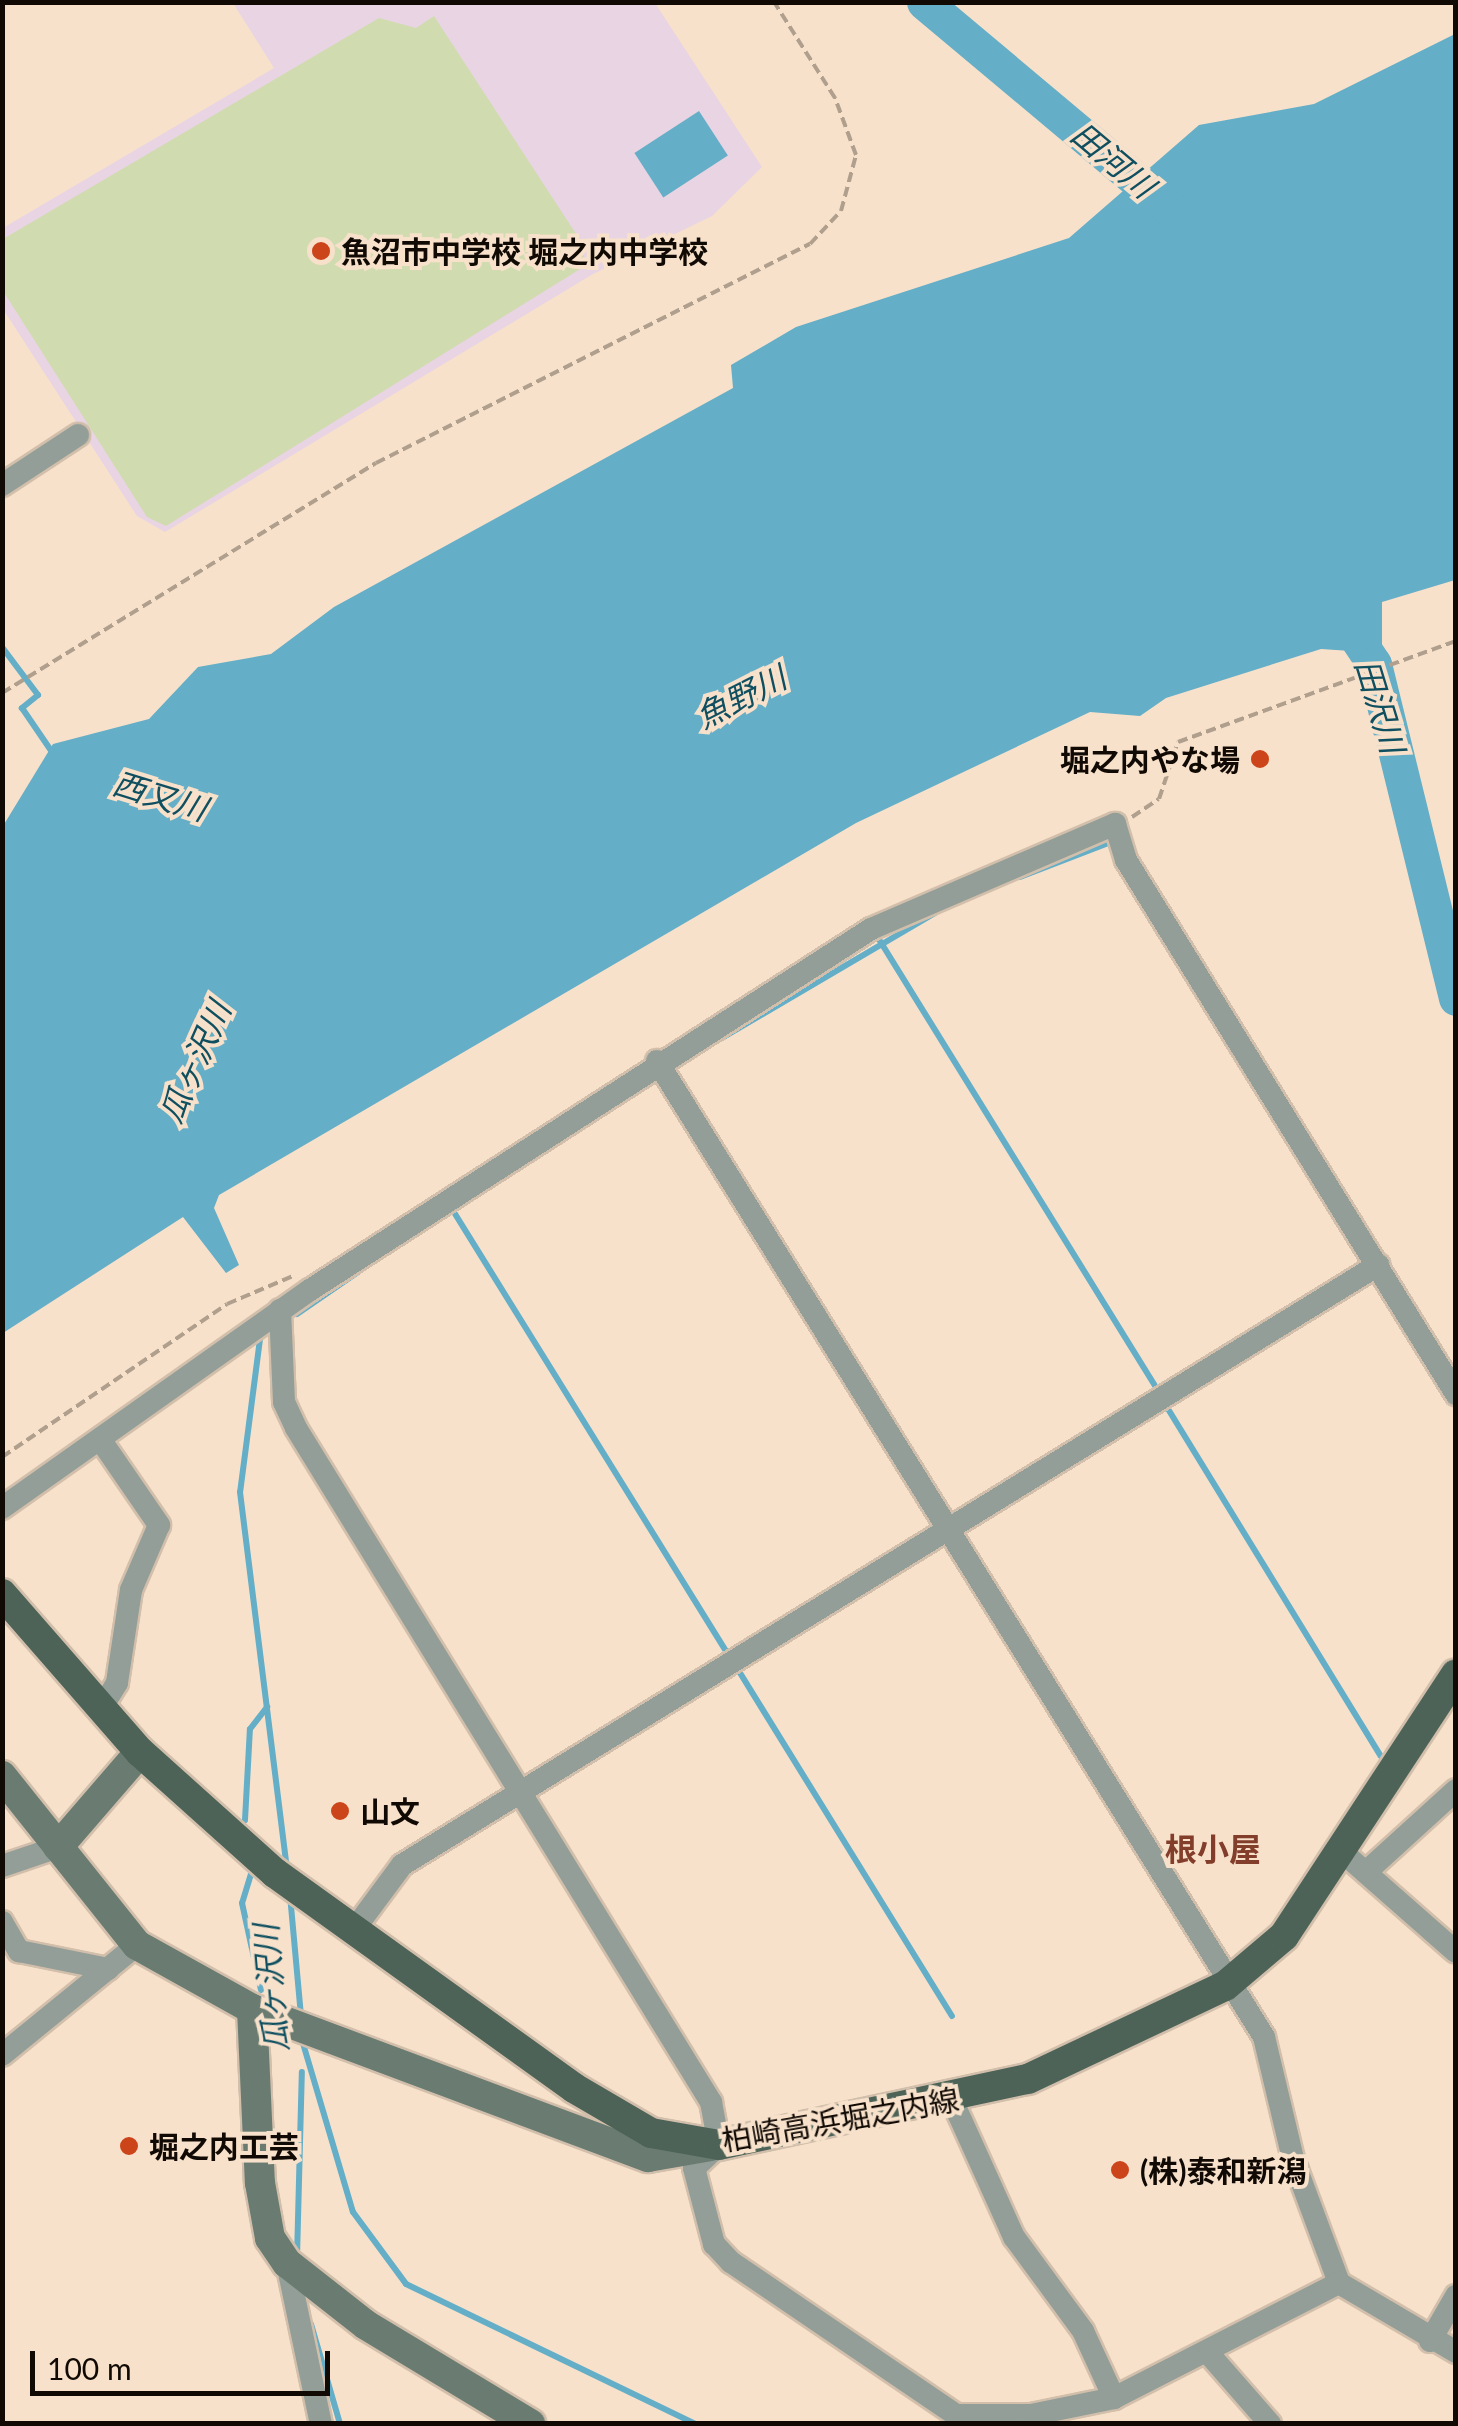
<!DOCTYPE html>
<meta charset="utf-8">
<style>
body{margin:0}
#map{position:relative;width:1458px;height:2426px;overflow:hidden;background:#f7e1cb;font-family:Lato,"Noto Sans JP",sans-serif}
div>[style]{position:absolute}
.education>*{inset:0;background:#e9d4e3}
.green>*{inset:0;background:#d0dcb0}
.water>*{inset:0;background:#64aec7;transform-origin:0 0}
.stream>*{height:6px;margin:-3px;padding:0 3px;transform-origin:3px;border-radius:3px;background:#64aec7}
.river>*{height:35px;margin:-17.5px;padding:0 17.5px;transform-origin:17.5px;border-radius:17.5px;background:#64aec7}
.path>*{height:4px;margin-top:-2px;transform-origin:0;background:repeating-linear-gradient(90deg,#b09f8d 0 10px,transparent 0 15px)}
.roads{filter:drop-shadow(2px 0 #d2bfab) drop-shadow(-2px 0 #d2bfab) drop-shadow(0 2px #d2bfab) drop-shadow(0 -2px #d2bfab)}
.street>*{height:22px;margin:-11px;padding:0 11px;transform-origin:11px;border-radius:11px;background:#929e97}
.secondary>*{height:30px;margin:-15px;padding:0 15px;transform-origin:15px;border-radius:15px;background:#6a7c71}
.primary>*{height:30px;margin:-15px;padding:0 15px;transform-origin:15px;border-radius:15px;background:#4e6357}
.dots>*{width:28px;height:28px;translate:-50% -50%;box-sizing:border-box;border:5px solid #f7e1cb;border-radius:50%}
span{translate:-50% -50%;white-space:nowrap;text-align:center;line-height:1.15;-webkit-text-stroke:8px #f7e1cb;paint-order:stroke}
.poi-label{font-size:30px;color:#110a04;font-weight:700}
.left{translate:0 -50%;text-align:left}
.right{translate:-100% -50%;text-align:right}
.street-label{font-size:30px;color:#110a04}
.water-label{font-size:32px;color:#0f4f60;font-style:italic}
.neighbourhood-label{font-size:32px;color:#823d2b;font-weight:700}
.frame{position:absolute;inset:0;border:5px solid #110a04;pointer-events:none}
.scale{position:absolute;left:30px;top:2351px;width:300px;height:45px;box-sizing:border-box;border:5px solid #110a04;border-top:0;padding-left:12px;font-size:30px;line-height:35px;white-space:nowrap;color:#110a04;-webkit-text-stroke:8px #f7e1cb;paint-order:stroke}
</style>
<div id="map">
<div class="education">
<i style="clip-path:polygon(233px 3px,655px 3px,762px 167px,712px 216px,593px 274px,165px 532px,137px 516px,3px 309px,3px 228px,274px 68px)"></i>
</div>
<div class="green">
<i style="clip-path:polygon(434px 16px,582px 243px,585px 266px,166px 526px,147px 517px,3px 291px,3px 239px,379px 18px,416px 28px)"></i>
</div>
<div class="water">
<i style="clip-path:polygon(1455px 34px,1455px 580px,1382px 602px,1382px 655px,1362px 662px,1351px 651px,1321px 649px,1166px 698px,1140px 716px,1090px 712px,856px 823px,219px 1195px,214px 1208px,239px 1265px,226px 1273px,183px 1217px,3px 1333px,3px 826px,53px 744px,149px 719px,198px 667px,271px 654px,334px 607px,733px 388px,731px 365px,796px 327px,1069px 238px,1199px 125px,1314px 104px)"></i>
<i style="left:699px;top:111px;width:53px;height:77px;rotate:57deg"></i>
</div>
<div class="stream">
<i style="left:2px;top:647px;width:60px;rotate:53.1deg"></i>
<i style="left:38px;top:695px;width:21px;rotate:141deg"></i>
<i style="left:22px;top:708px;width:53px;rotate:55.7deg"></i>
<i style="left:1020px;top:877px;width:92px;rotate:-21deg"></i>
<i style="left:880px;top:941px;width:527px;rotate:58.27deg"></i>
<i style="left:722px;top:1038px;width:247px;rotate:-30.4deg"></i>
<i style="left:452px;top:1209px;width:526px;rotate:58.21deg"></i>
<i style="left:297px;top:1314px;width:74px;rotate:-34.5deg"></i>
<i style="left:260px;top:1339px;width:154px;rotate:97.4deg"></i>
<i style="left:240px;top:1492px;width:379px;rotate:82.9deg"></i>
<i style="left:1165px;top:1404px;width:413px;rotate:58.5deg"></i>
<i style="left:737px;top:1668px;width:409px;rotate:58.3deg"></i>
<i style="left:245px;top:1820px;width:91px;rotate:-86.9deg"></i>
<i style="left:250px;top:1729px;width:28px;rotate:-52deg"></i>
<i style="left:251px;top:1874px;width:30px;rotate:107deg"></i>
<i style="left:242px;top:1903px;width:89px;rotate:77.7deg"></i>
<i style="left:290px;top:1895px;width:122px;rotate:84.8deg"></i>
<i style="left:302px;top:2040px;width:179px;rotate:73.5deg"></i>
<i style="left:353px;top:2212px;width:89px;rotate:53.6deg"></i>
<i style="left:406px;top:2284px;width:322px;rotate:25.8deg"></i>
<i style="left:297px;top:2257px;width:185px;rotate:-88.5deg"></i>
<i style="left:311px;top:2324px;width:104px;rotate:73.8deg"></i>
</div>
<div class="river">
<i style="left:924px;top:2px;width:325px;rotate:40deg"></i>
<i style="left:1346px;top:622px;width:50px;rotate:56.3deg"></i>
<i style="left:1374px;top:664px;width:344px;rotate:76.2deg"></i>
</div>
<div class="path">
<i style="left:2px;top:693px;width:439px;rotate:-31.6deg"></i>
<i style="left:376px;top:463px;width:486px;rotate:-26.8deg"></i>
<i style="left:810px;top:244px;width:45px;rotate:-46.8deg"></i>
<i style="left:841px;top:211px;width:58px;rotate:-75deg"></i>
<i style="left:856px;top:155px;width:61px;rotate:-110.2deg"></i>
<i style="left:835px;top:98px;width:114px;rotate:-122.4deg"></i>
<i style="left:1132px;top:817px;width:32px;rotate:-34deg"></i>
<i style="left:1159px;top:799px;width:60px;rotate:-71.6deg"></i>
<i style="left:1178px;top:742px;width:296px;rotate:-20deg"></i>
<i style="left:2px;top:1457px;width:272px;rotate:-34.2deg"></i>
<i style="left:227px;top:1304px;width:72px;rotate:-23deg"></i>
</div>
<div class="roads">
<div class="street">
<i style="left:2px;top:485px;width:91px;rotate:-33.3deg"></i>
<i style="left:657px;top:1061px;width:1149px;rotate:58.12deg"></i>
<i style="left:1264px;top:2037px;width:125px;rotate:76.6deg"></i>
<i style="left:1293px;top:2159px;width:132px;rotate:69.6deg"></i>
<i style="left:1339px;top:2283px;width:136px;rotate:30.5deg"></i>
<i style="left:280px;top:1310px;width:92px;rotate:87.5deg"></i>
<i style="left:284px;top:1402px;width:29px;rotate:65deg"></i>
<i style="left:296px;top:1428px;width:792px;rotate:58.38deg"></i>
<i style="left:711px;top:2102px;width:44px;rotate:79.5deg"></i>
<i style="left:719px;top:2145px;width:34px;rotate:137deg"></i>
<i style="left:694px;top:2168px;width:79px;rotate:75.3deg"></i>
<i style="left:714px;top:2244px;width:25px;rotate:47deg"></i>
<i style="left:731px;top:2262px;width:272px;rotate:34.2deg"></i>
<i style="left:956px;top:2415px;width:75px"></i>
<i style="left:1031px;top:2415px;width:85px;rotate:-11.6deg"></i>
<i style="left:1114px;top:2398px;width:253px;rotate:-27.1deg"></i>
<i style="left:102px;top:1442px;width:101px;rotate:55.5deg"></i>
<i style="left:159px;top:1525px;width:71px;rotate:113.3deg"></i>
<i style="left:131px;top:1590px;width:94px;rotate:98.6deg"></i>
<i style="left:117px;top:1683px;width:28px;rotate:122deg"></i>
<i style="left:2px;top:1508px;width:377px;rotate:-35.3deg"></i>
<i style="left:310px;top:1290px;width:667px;rotate:-32.76deg"></i>
<i style="left:871px;top:929px;width:266px;rotate:-23.3deg"></i>
<i style="left:1115px;top:824px;width:38px;rotate:73deg"></i>
<i style="left:1126px;top:860px;width:628px;rotate:58.28deg"></i>
<i style="left:1340px;top:1850px;width:154px;rotate:41.3deg"></i>
<i style="left:2px;top:1866px;width:59px;rotate:-18.7deg"></i>
<i style="left:1366px;top:1872px;width:122px;rotate:-42.3deg"></i>
<i style="left:2px;top:1922px;width:34px;rotate:60deg"></i>
<i style="left:19px;top:1951px;width:91px;rotate:11.4deg"></i>
<i style="left:353px;top:1931px;width:82px;rotate:-53.4deg"></i>
<i style="left:402px;top:1865px;width:1146px;rotate:-31.58deg"></i>
<i style="left:2px;top:2055px;width:174px;rotate:-39.2deg"></i>
<i style="left:953px;top:2102px;width:148px;rotate:65.7deg"></i>
<i style="left:1014px;top:2237px;width:117px;rotate:53.7deg"></i>
<i style="left:1083px;top:2331px;width:74px;rotate:65.2deg"></i>
<i style="left:287px;top:2263px;width:165px;rotate:78.1deg"></i>
<i style="left:1430px;top:2341px;width:52px;rotate:-60deg"></i>
<i style="left:1209px;top:2354px;width:93px;rotate:48.9deg"></i>
</div>
<div class="secondary">
<i style="left:2px;top:1776px;width:216px;rotate:51.4deg"></i>
<i style="left:137px;top:1945px;width:132px;rotate:29.1deg"></i>
<i style="left:252px;top:2009px;width:423px;rotate:20.5deg"></i>
<i style="left:648px;top:2157px;width:64px;rotate:-9.9deg"></i>
<i style="left:58px;top:1847px;width:125px;rotate:-49.2deg"></i>
<i style="left:252px;top:2009px;width:174px;rotate:87.4deg"></i>
<i style="left:260px;top:2183px;width:56px;rotate:79.7deg"></i>
<i style="left:270px;top:2238px;width:30px;rotate:56deg"></i>
<i style="left:287px;top:2263px;width:100px;rotate:38.1deg"></i>
<i style="left:366px;top:2325px;width:192px;rotate:31.1deg"></i>
</div>
<div class="primary">
<i style="left:2px;top:1594px;width:210px;rotate:48.9deg"></i>
<i style="left:140px;top:1752px;width:181px;rotate:41.9deg"></i>
<i style="left:275px;top:1873px;width:368px;rotate:35.7deg"></i>
<i style="left:574px;top:2088px;width:89px;rotate:30.3deg"></i>
<i style="left:651px;top:2133px;width:69px;rotate:10deg"></i>
<i style="left:719px;top:2145px;width:316px;rotate:-12.1deg"></i>
<i style="left:1028px;top:2079px;width:218px;rotate:-25.3deg"></i>
<i style="left:1225px;top:1986px;width:77px;rotate:-40.3deg"></i>
<i style="left:1284px;top:1936px;width:313px;rotate:-56.7deg"></i>
</div>
</div>
<div class="dots">
<i style="left:321px;top:251px;background:#cc441a"></i>
<i style="left:1260px;top:759px;background:#cc441a"></i>
<i style="left:340px;top:1811px;background:#cc441a"></i>
<i style="left:129px;top:2146px;background:#cc441a"></i>
<i style="left:1120px;top:2170px;background:#cc441a"></i>
</div>
<div class="poi-label">
<span class="left" style="left:341px;top:251px">魚沼市中学校 堀之内中学校</span>
<span class="right" style="left:1240px;top:759px">堀之内やな場</span>
<span class="left" style="left:360px;top:1811px">山文</span>
<span class="left" style="left:149px;top:2146px">堀之内工芸</span>
<span class="left" style="left:1140px;top:2170px">(株)泰和新潟</span>
</div>
<div class="street-label">
<span style="left:840px;top:2119px;rotate:-10deg">柏崎高浜堀之内線</span>
</div>
<div class="water-label">
<span style="left:1113px;top:160px;rotate:40deg">田河川</span>
<span style="left:741px;top:697px;rotate:-27deg">魚野川</span>
<span style="left:1380px;top:706px;rotate:73deg">田沢川</span>
<span style="left:160px;top:796px;rotate:17deg">西又川</span>
<span style="left:195px;top:1062px;rotate:-66deg">瓜ヶ沢川</span>
<span style="left:271px;top:1988px;rotate:-95deg">瓜ヶ沢川</span>
</div>
<div class="neighbourhood-label">
<span style="left:1213px;top:1849px">根小屋</span>
</div>
<div class="frame"></div>
<div class="scale">100 m</div>
</div>
